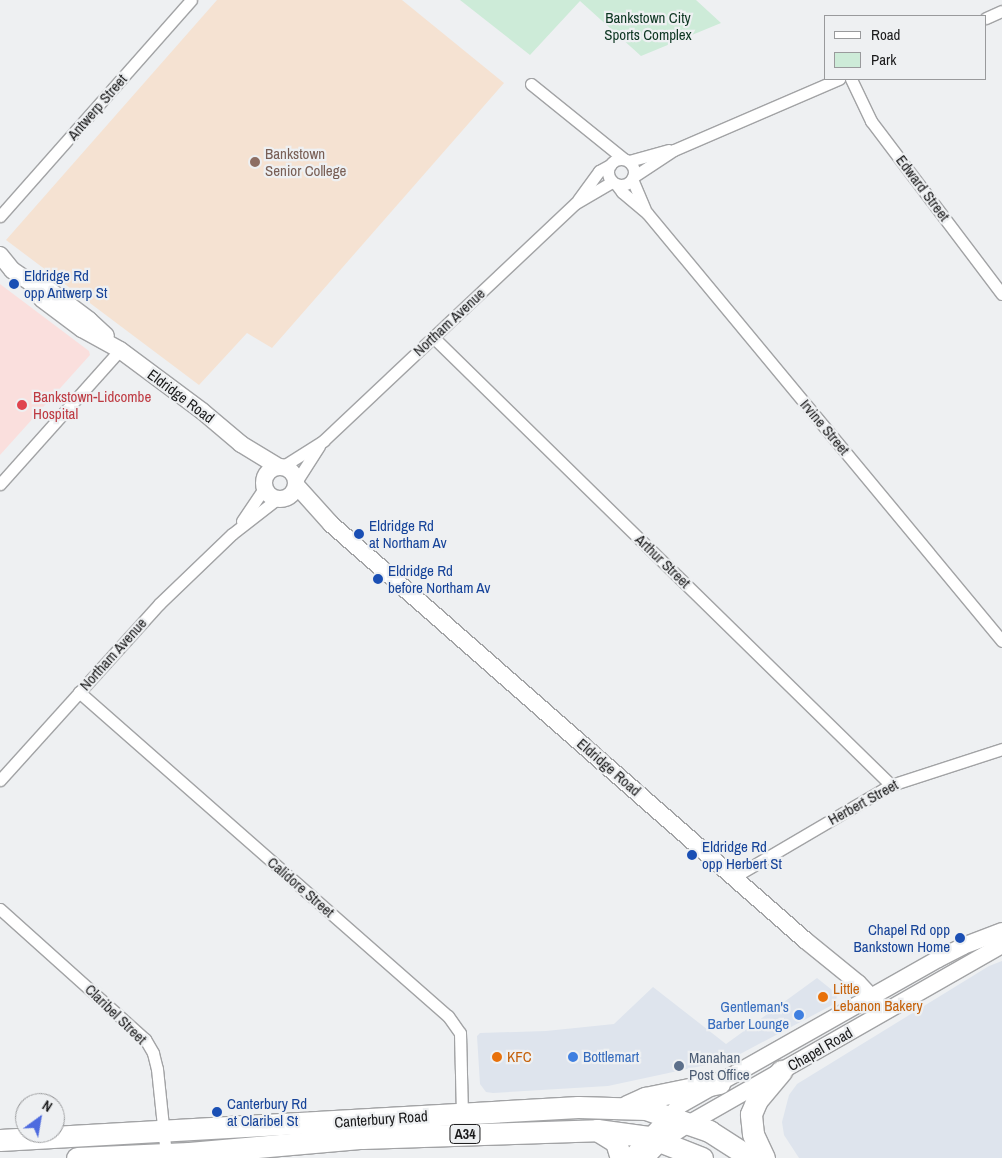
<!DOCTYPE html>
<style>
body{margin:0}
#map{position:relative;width:1002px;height:1158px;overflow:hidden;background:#eef0f2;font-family:"Archivo Narrow",sans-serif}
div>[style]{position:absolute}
.built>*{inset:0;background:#dee4ed}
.education>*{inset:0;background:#f5e2d2}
.medical>*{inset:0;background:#fadfdd}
.green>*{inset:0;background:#cdebd8}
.roads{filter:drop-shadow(1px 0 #a2a3a5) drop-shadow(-1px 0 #a2a3a5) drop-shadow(0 1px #a2a3a5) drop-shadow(0 -1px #a2a3a5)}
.street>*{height:11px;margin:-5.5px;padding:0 5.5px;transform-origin:5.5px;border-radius:5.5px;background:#fff}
.street>.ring{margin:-5.5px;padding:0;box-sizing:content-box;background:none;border:11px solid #fff;border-radius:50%}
.secondary>*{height:16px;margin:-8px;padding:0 8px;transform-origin:8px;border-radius:8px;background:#fff}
.secondary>.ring{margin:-8px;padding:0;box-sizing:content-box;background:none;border:16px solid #fff;border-radius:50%}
.highway>*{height:21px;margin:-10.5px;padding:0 10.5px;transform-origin:10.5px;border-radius:10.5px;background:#fff}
.dots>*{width:14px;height:14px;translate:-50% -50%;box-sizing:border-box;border:2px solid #eef0f2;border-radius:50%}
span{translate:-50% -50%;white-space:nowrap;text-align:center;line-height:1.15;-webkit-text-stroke:4.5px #eef0f2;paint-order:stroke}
.shield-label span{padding:1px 4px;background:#eef0f2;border:1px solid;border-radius:4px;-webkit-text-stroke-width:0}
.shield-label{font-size:14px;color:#1a1a1b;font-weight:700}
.park-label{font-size:15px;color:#0d3622}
.street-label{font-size:15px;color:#1a1a1b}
.education-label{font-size:15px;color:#785e54}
.left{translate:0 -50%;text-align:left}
.transit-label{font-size:15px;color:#164399}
.right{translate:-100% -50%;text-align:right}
.health-label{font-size:15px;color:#be3a42}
.food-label{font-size:15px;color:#c56008}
.shop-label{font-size:15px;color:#366cbe}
.service-label{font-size:15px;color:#4e5e75}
.legend{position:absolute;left:824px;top:15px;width:162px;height:65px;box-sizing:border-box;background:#eef0f2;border:1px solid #999a9c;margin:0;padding:6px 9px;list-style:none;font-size:15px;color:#1a1a1b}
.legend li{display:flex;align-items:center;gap:10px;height:25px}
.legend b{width:25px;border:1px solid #999a9c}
.north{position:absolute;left:15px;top:1093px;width:50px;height:50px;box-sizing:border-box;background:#eef0f2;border:1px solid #999a9c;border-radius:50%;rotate:32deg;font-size:14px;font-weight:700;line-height:20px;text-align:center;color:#1a1a1b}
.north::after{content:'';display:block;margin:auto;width:18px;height:22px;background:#4e6bdf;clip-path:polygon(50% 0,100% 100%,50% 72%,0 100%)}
</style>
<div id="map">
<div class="built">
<i style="clip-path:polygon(1002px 961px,1002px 1158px,799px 1158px,784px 1135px,782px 1122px,789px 1095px,797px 1084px,989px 966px)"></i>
<i style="clip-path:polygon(817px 978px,837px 994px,836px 1003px,729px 1060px,608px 1086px,493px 1093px,486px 1092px,480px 1084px,477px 1036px,480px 1033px,546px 1031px,614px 1024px,653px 987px,726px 1044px)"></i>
</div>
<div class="education">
<i style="clip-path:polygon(217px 0,402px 0,504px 83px,272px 348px,247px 333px,199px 385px,6px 240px)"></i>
</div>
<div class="medical">
<i style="clip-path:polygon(0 284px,89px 351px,90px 355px,0 455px)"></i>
</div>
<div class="green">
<i style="clip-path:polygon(460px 0,696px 0,721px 23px,641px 56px,580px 1px,530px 55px)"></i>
</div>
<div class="roads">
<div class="street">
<i style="left:986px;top:18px;width:17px;rotate:-24deg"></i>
<i style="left:851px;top:79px;width:47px;rotate:64.5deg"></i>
<i style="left:871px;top:121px;width:217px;rotate:52.9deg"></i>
<i style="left:531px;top:84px;width:119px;rotate:38.9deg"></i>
<i class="ring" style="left:608px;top:159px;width:15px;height:15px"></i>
<i style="left:629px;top:161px;width:41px;rotate:-15.4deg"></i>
<i style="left:633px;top:177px;width:49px;rotate:-33.4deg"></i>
<i style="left:674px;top:150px;width:180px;rotate:-23.3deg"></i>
<i style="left:632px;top:179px;width:33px;rotate:67deg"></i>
<i style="left:616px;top:184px;width:10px;rotate:53deg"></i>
<i style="left:622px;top:192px;width:33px;rotate:40deg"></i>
<i style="left:647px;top:213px;width:556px;rotate:50.33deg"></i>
<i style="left:578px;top:200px;width:36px;rotate:-54deg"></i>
<i style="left:599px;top:171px;width:13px;rotate:-29deg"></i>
<i style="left:0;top:216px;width:288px;rotate:-48.5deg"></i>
<i style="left:433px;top:337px;width:641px;rotate:44.37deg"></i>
<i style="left:282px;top:467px;width:49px;rotate:-32.4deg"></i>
<i style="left:323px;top:441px;width:347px;rotate:-43.3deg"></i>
<i style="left:576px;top:203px;width:42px;rotate:-30.3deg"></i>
<i style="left:296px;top:482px;width:43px;rotate:-57.4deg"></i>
<i style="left:0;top:484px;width:180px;rotate:-48.2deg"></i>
<i style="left:242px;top:521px;width:40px;rotate:-56deg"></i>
<i style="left:79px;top:692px;width:491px;rotate:41.3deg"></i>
<i style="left:448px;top:1016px;width:21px;rotate:55deg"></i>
<i style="left:460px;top:1033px;width:80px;rotate:88.6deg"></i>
<i style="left:0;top:780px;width:237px;rotate:-47.9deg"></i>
<i style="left:159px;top:604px;width:101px;rotate:-43.8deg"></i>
<i style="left:232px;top:534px;width:57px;rotate:-37.9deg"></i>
<i style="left:734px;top:877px;width:182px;rotate:-30.4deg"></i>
<i style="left:891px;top:785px;width:117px;rotate:-18deg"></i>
<i style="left:0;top:909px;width:195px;rotate:41.9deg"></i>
<i style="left:145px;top:1039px;width:16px;rotate:60deg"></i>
<i style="left:153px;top:1053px;width:16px;rotate:76deg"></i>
<i style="left:157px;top:1069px;width:85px;rotate:84deg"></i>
</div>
<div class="secondary">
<i style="left:0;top:255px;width:19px;rotate:51deg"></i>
<i style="left:12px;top:270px;width:23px;rotate:34deg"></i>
<i style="left:31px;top:283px;width:19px;rotate:21deg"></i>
<i style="left:49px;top:290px;width:50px;rotate:36.9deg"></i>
<i style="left:89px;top:320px;width:23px;rotate:43deg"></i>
<i style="left:31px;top:283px;width:19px;rotate:55deg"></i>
<i style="left:42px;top:299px;width:50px;rotate:36.9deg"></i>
<i style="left:82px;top:329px;width:43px;rotate:28.9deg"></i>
<i style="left:120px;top:350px;width:102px;rotate:36.6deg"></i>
<i style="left:202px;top:411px;width:51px;rotate:40.2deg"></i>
<i style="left:241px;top:444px;width:44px;rotate:31.2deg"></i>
<i class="ring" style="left:264px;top:467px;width:16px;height:16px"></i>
<i style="left:296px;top:485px;width:52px;rotate:48.1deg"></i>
<i style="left:331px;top:524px;width:631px;rotate:41.27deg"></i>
<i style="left:805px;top:940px;width:68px;rotate:39.1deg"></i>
<i style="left:858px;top:983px;width:38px;rotate:47deg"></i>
<i style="left:630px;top:1158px;width:73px;rotate:-46.7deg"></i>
<i style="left:680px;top:1105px;width:296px;rotate:-29.5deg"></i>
<i style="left:938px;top:959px;width:28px;rotate:-27deg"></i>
<i style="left:963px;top:946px;width:42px;rotate:-21deg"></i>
<i style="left:646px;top:1158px;width:23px;rotate:-47deg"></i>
<i style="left:662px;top:1141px;width:33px;rotate:-33deg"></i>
<i style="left:690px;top:1123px;width:359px;rotate:-29.7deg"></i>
</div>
<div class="highway">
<i style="left:627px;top:1106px;width:20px;rotate:-24deg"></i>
<i style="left:645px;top:1098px;width:76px;rotate:-11.5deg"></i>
<i style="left:597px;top:1130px;width:22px;rotate:32deg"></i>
<i style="left:616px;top:1142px;width:17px;rotate:73deg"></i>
<i style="left:0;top:1140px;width:579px;rotate:-3.27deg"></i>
<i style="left:578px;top:1107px;width:68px;rotate:1.7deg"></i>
<i style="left:646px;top:1109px;width:67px;rotate:19.2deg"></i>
<i style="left:709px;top:1131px;width:50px;rotate:32.7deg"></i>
<i style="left:77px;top:1158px;width:112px;rotate:-2.6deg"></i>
<i style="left:189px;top:1153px;width:174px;rotate:-5deg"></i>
<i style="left:362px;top:1138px;width:235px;rotate:-1.9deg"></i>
<i style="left:597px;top:1130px;width:52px;rotate:7.7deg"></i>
<i style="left:649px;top:1137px;width:57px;rotate:21.6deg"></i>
<i style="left:764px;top:1158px;width:26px;rotate:-115deg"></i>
<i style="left:753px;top:1134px;width:20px;rotate:-96deg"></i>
<i style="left:751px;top:1114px;width:15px;rotate:-67deg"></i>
<i style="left:757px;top:1100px;width:38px;rotate:-50deg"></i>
</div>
</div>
<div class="dots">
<i style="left:255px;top:162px;background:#8d6e63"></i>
<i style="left:14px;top:284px;background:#1a4fb4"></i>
<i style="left:22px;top:405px;background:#e0444e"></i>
<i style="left:359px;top:534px;background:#1a4fb4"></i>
<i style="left:378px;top:579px;background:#1a4fb4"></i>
<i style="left:692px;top:855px;background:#1a4fb4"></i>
<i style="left:960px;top:938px;background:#1a4fb4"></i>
<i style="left:823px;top:997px;background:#e8710a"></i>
<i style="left:799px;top:1015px;background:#3f7fe0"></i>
<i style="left:497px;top:1057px;background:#e8710a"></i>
<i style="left:573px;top:1057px;background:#3f7fe0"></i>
<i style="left:679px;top:1066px;background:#5c6f8a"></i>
<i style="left:217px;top:1112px;background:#1a4fb4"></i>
</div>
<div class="shield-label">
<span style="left:465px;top:1134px">A34</span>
</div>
<div class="park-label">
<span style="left:648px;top:26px">Bankstown City<br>Sports Complex</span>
</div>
<div class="street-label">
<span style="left:97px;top:107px;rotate:-49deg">Antwerp Street</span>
<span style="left:923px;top:188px;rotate:53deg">Edward Street</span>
<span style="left:449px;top:322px;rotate:-43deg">Northam Avenue</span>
<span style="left:181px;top:396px;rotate:37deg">Eldridge Road</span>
<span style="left:825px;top:427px;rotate:50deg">Irvine Street</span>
<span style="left:663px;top:561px;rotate:44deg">Arthur Street</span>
<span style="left:113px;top:654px;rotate:-48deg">Northam Avenue</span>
<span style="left:609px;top:767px;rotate:41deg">Eldridge Road</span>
<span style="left:863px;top:802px;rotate:-29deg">Herbert Street</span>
<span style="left:301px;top:887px;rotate:41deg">Calidore Street</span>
<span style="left:116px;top:1014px;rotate:44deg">Claribel Street</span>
<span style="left:820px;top:1049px;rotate:-30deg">Chapel Road</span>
<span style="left:381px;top:1119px;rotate:-4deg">Canterbury Road</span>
</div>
<div class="education-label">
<span class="left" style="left:265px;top:162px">Bankstown<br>Senior College</span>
</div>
<div class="transit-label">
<span class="left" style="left:24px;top:284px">Eldridge Rd<br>opp Antwerp St</span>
<span class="left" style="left:369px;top:534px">Eldridge Rd<br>at Northam Av</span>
<span class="left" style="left:388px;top:579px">Eldridge Rd<br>before Northam Av</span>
<span class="left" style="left:702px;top:855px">Eldridge Rd<br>opp Herbert St</span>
<span class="right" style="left:950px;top:938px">Chapel Rd opp<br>Bankstown Home</span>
<span class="left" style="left:227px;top:1112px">Canterbury Rd<br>at Claribel St</span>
</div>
<div class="health-label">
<span class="left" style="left:33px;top:405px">Bankstown-Lidcombe<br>Hospital</span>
</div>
<div class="food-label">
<span class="left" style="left:833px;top:997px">Little<br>Lebanon Bakery</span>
<span class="left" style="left:507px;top:1057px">KFC</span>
</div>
<div class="shop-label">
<span class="right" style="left:789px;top:1015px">Gentleman's<br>Barber Lounge</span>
<span class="left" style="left:583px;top:1057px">Bottlemart</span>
</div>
<div class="service-label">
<span class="left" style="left:689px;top:1066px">Manahan<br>Post Office</span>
</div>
<ul class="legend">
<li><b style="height:6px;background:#fff"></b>Road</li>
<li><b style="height:14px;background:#cdebd8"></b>Park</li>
</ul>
<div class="north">N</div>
</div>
